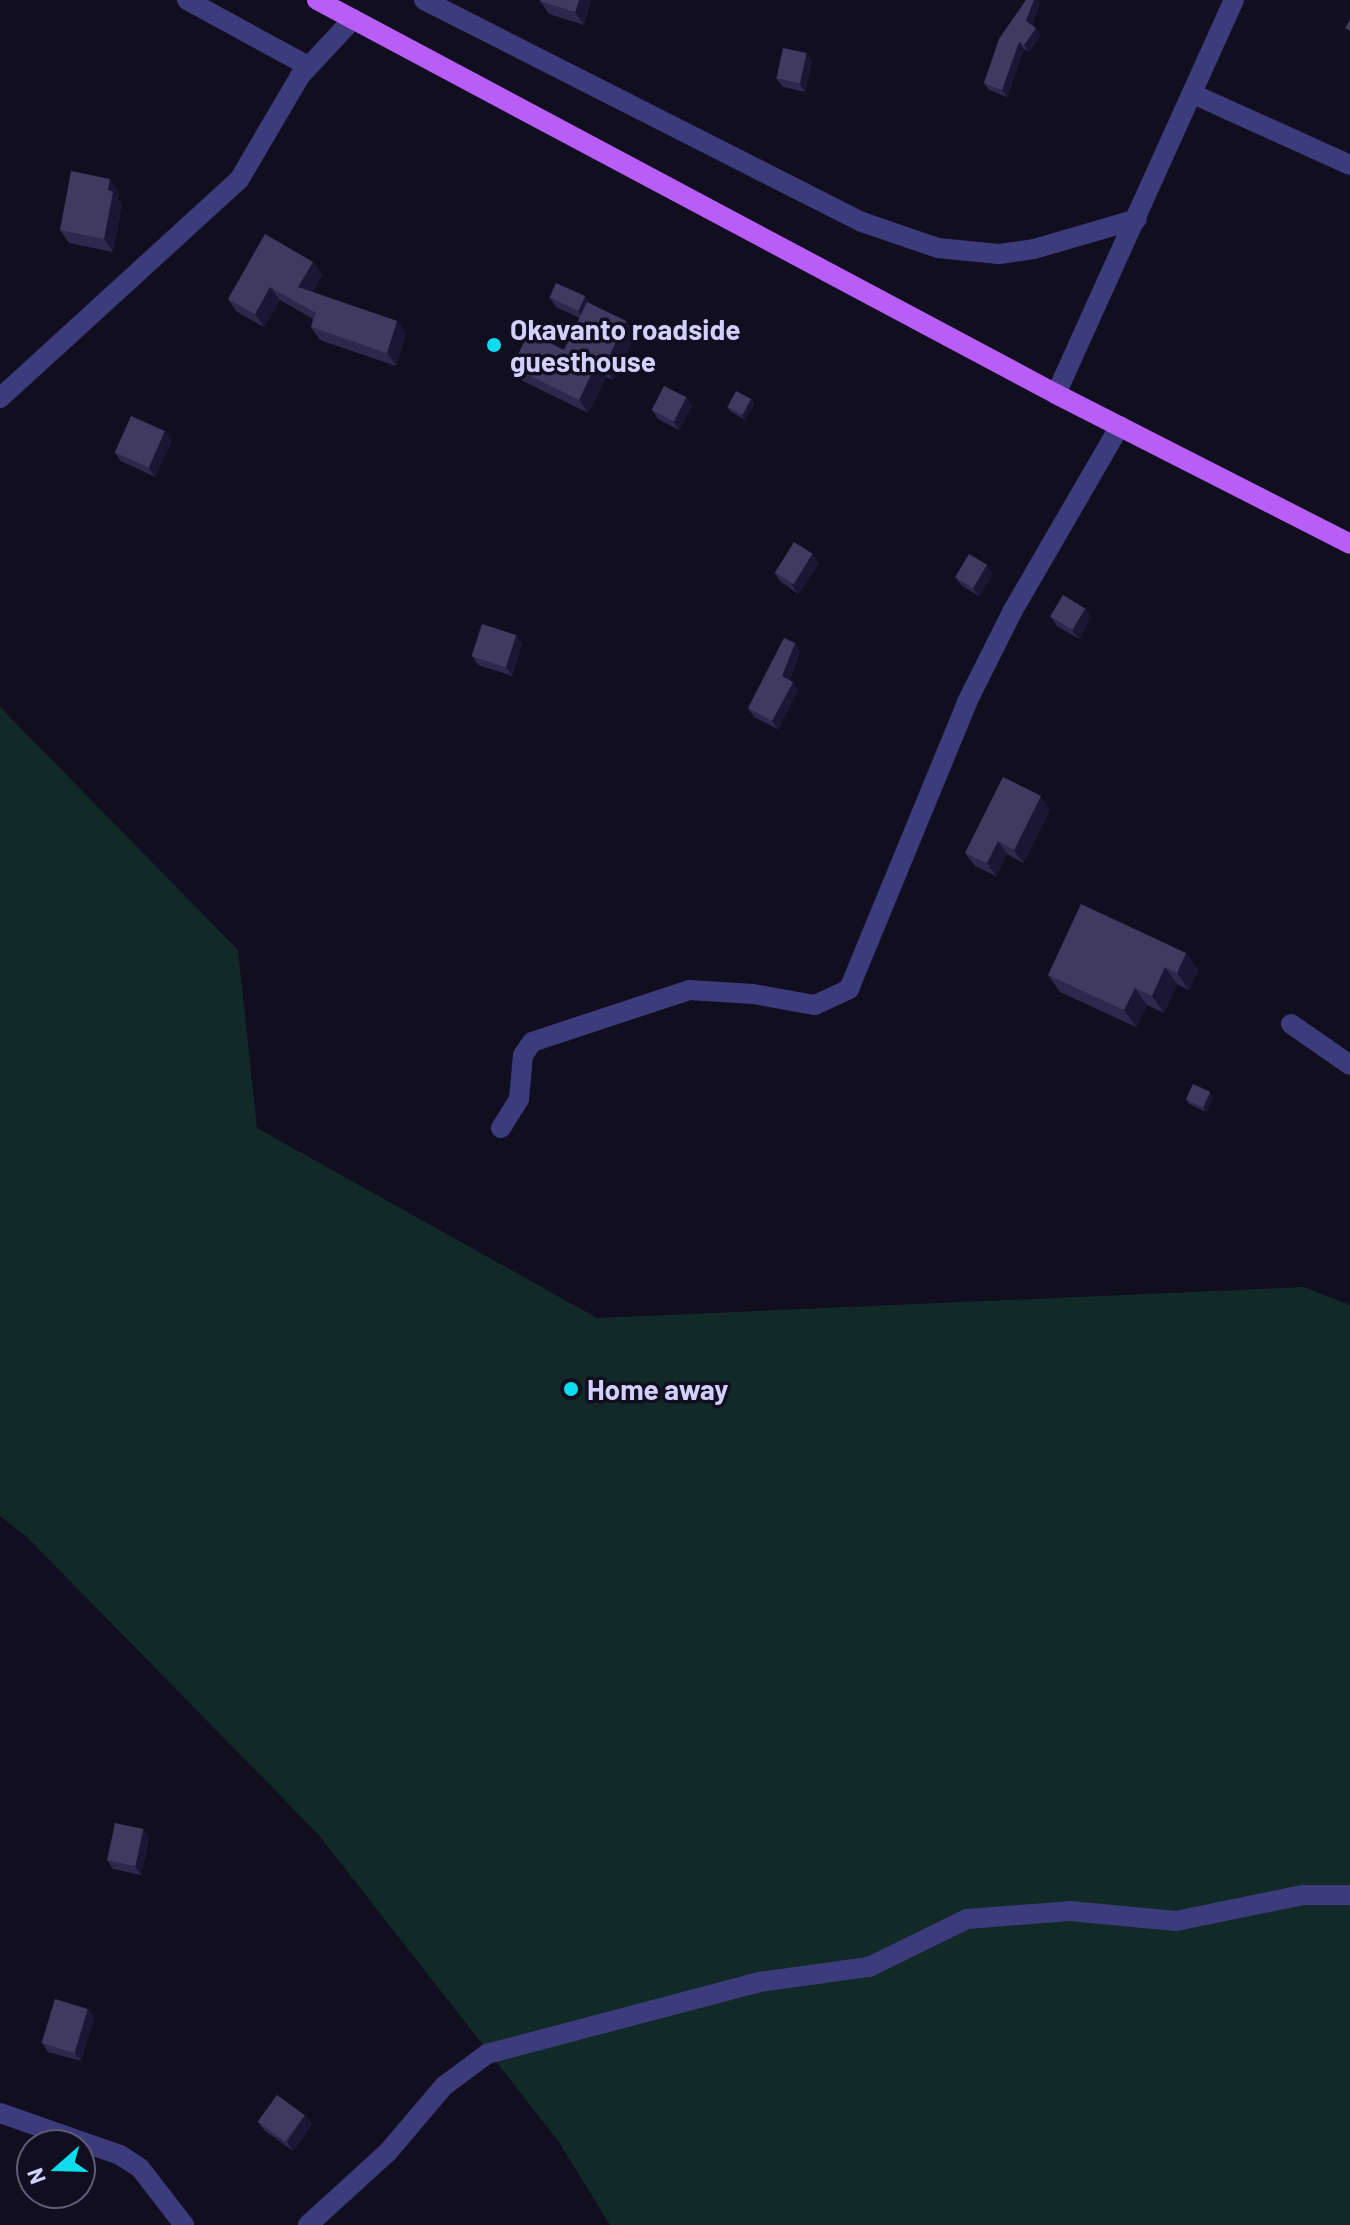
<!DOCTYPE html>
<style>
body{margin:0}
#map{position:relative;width:1350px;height:2225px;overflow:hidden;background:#110e20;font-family:Barlow,sans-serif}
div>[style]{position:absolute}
.green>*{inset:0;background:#112a28}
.minor>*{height:20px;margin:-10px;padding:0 10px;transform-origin:10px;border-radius:10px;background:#3c3c7d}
.major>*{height:20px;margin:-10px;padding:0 10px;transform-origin:10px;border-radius:10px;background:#b95df7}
.wall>*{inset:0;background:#2e284d}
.shaded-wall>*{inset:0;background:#1b1633}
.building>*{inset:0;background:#403a60;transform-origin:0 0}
.dots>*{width:22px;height:22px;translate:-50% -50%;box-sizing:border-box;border:4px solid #110e20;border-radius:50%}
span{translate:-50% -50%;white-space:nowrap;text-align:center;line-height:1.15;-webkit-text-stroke:7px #110e20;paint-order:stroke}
.poi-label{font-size:28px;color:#d4d0fd;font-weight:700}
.left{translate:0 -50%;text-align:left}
.north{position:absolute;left:16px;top:2129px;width:80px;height:80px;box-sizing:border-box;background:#110e20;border:2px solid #5f5c78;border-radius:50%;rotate:250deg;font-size:22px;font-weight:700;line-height:32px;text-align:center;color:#d4d0fd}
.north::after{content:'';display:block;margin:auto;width:28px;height:36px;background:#0cdcec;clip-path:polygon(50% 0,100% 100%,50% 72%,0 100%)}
</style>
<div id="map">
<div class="green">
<i style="clip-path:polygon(0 707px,238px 950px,257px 1128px,597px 1318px,1304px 1287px,1350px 1305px,1350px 2225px,610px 2225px,559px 2142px,318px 1834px,26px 1536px,0 1516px)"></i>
</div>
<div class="minor">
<i style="left:187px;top:0;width:138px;rotate:28.6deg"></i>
<i style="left:424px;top:0;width:491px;rotate:26.9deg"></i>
<i style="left:862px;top:222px;width:80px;rotate:18.9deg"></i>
<i style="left:938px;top:248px;width:61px;rotate:5.6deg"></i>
<i style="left:999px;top:254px;width:35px;rotate:-8deg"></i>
<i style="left:1034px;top:249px;width:107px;rotate:-16.2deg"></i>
<i style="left:1193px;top:94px;width:172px;rotate:24.3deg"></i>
<i style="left:1056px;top:394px;width:432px;rotate:-65.7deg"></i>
<i style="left:0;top:398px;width:323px;rotate:-42.4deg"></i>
<i style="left:239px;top:180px;width:121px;rotate:-59.6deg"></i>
<i style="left:300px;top:76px;width:78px;rotate:-47.1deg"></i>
<i style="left:1291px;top:1024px;width:72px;rotate:34.8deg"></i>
<i style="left:501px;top:1128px;width:34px;rotate:-58deg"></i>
<i style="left:519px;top:1099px;width:44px;rotate:-84.8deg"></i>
<i style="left:523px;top:1055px;width:16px;rotate:-55deg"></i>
<i style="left:532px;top:1042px;width:165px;rotate:-18.3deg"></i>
<i style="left:689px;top:990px;width:64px;rotate:3.6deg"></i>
<i style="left:753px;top:994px;width:63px;rotate:10.1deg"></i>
<i style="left:815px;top:1005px;width:38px;rotate:-25deg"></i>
<i style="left:849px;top:989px;width:310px;rotate:-67.6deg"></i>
<i style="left:967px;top:702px;width:101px;rotate:-63.4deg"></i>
<i style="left:1012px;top:612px;width:215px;rotate:-59.9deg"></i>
<i style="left:0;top:2113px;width:127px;rotate:19.3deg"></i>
<i style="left:120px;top:2155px;width:24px;rotate:33deg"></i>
<i style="left:140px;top:2168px;width:72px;rotate:52.3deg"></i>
<i style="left:308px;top:2225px;width:108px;rotate:-42.4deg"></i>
<i style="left:388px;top:2152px;width:87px;rotate:-49.7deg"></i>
<i style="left:444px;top:2086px;width:54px;rotate:-36.7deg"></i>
<i style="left:487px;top:2054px;width:281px;rotate:-14.8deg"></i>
<i style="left:759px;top:1982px;width:111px;rotate:-7.8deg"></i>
<i style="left:869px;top:1967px;width:109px;rotate:-26.1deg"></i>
<i style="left:967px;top:1919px;width:103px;rotate:-4.4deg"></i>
<i style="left:1070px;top:1911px;width:106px;rotate:5.4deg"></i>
<i style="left:1176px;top:1921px;width:130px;rotate:-11.6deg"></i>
<i style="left:1303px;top:1895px;width:47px"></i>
</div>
<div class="major">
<i style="left:317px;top:0;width:837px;rotate:28.06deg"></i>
<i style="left:1056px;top:394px;width:330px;rotate:27deg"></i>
</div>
<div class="wall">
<i style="clip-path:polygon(540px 0,591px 0,584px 25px,549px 14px,540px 1px)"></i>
<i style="clip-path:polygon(1040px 3px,1032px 25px,1041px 35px,1029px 52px,1024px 49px,1007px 97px,989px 90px,984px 83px)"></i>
<i style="clip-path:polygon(806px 53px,812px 62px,805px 92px,783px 87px,776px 78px)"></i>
<i style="clip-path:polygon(119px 192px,118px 199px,122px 205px,113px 252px,69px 243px,60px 230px)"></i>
<i style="clip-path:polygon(313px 262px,322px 275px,312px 292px,397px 321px,406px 334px,396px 366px,320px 340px,311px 327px,313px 319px,280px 300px,264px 327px,237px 312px,228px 299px)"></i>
<i style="clip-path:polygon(550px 298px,590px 304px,626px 321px,636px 334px,613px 380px,606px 377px,588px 413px,521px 380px,512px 367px,564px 350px,580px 318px,556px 307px)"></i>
<i style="clip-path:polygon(686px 397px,692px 406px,679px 430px,658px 419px,652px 410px)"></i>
<i style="clip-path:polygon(751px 399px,754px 404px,745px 420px,730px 411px,727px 407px)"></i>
<i style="clip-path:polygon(165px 431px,172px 440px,155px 477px,121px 461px,115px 453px)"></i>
<i style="clip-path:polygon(819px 563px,798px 594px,780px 581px,774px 572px)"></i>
<i style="clip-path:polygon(993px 574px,979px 596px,962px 586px,955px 577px)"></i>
<i style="clip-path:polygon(1085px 608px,1091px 617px,1079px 639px,1057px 626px,1051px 617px)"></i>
<i style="clip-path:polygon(795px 643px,800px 651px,790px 680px,798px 690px,778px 729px,754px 717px,748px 708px)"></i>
<i style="clip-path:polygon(522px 644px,512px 676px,478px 665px,472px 656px)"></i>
<i style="clip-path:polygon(1050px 810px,1023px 863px,1007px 854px,996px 876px,975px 866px,965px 853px)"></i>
<i style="clip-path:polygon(1186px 953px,1198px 970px,1189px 990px,1177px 984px,1164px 1013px,1147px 1005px,1136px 1027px,1060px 992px,1048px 975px)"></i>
<i style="clip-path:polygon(1213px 1097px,1206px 1112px,1189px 1104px,1186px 1099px)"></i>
<i style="clip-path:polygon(149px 1838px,141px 1875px,113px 1869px,107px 1860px)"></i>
<i style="clip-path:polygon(88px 2009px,94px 2018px,81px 2061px,48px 2052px,42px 2043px)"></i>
<i style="clip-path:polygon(305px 2115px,312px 2124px,293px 2151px,265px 2131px,258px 2122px)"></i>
</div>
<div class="shaded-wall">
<i style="clip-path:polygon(579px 0,591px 0,584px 25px,575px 12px)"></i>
<i style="clip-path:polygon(1034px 0,1038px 0,1040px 3px,1031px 28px,1026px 21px)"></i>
<i style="clip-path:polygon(1036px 28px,1041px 35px,1029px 52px,1024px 45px)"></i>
<i style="clip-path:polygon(1019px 42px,1024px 49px,1007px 97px,1002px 90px)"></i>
<i style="clip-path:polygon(806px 53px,812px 62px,805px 92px,799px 83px)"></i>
<i style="clip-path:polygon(110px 179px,119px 192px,118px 199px,122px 205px,113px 252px,104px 239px)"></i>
<i style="clip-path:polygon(313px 262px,322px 275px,308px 300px,298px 287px)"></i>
<i style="clip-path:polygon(270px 287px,280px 300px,264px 327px,255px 314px)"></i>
<i style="clip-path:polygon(585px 296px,591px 304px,584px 320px,578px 311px)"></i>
<i style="clip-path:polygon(397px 321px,406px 334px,396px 366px,387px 353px)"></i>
<i style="clip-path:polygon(626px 321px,636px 334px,613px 380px,604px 367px)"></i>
<i style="clip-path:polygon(596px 364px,606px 377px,588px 413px,579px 400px)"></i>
<i style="clip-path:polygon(686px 397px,692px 406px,679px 430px,673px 421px)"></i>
<i style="clip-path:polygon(751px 399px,754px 404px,745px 420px,742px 416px)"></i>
<i style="clip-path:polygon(165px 431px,172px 440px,155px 477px,149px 468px)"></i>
<i style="clip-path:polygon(813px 554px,819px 563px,798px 594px,792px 585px)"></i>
<i style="clip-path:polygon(987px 565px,993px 574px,979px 596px,973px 588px)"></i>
<i style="clip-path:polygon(1085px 608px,1091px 617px,1079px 639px,1072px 630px)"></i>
<i style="clip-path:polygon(516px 635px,522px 644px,512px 676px,506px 667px)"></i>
<i style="clip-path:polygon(795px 643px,800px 651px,788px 685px,782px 676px)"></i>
<i style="clip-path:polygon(793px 682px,798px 690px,778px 729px,772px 721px)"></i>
<i style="clip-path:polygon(1041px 796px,1050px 810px,1023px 863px,1014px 850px)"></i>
<i style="clip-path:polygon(998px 841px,1007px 854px,996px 876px,987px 863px)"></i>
<i style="clip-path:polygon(1186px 953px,1198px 970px,1189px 990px,1177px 973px)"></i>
<i style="clip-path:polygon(1165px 967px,1177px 984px,1164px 1013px,1152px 996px)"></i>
<i style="clip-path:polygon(1135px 988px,1147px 1005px,1136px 1027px,1124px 1010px)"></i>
<i style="clip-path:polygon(1210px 1092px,1213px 1097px,1206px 1112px,1203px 1107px)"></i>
<i style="clip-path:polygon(143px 1829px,149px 1838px,141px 1875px,135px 1866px)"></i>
<i style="clip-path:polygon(88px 2009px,94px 2018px,81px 2061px,75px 2053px)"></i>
<i style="clip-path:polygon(305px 2115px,312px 2124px,293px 2151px,287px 2142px)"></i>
</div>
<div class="building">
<i style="clip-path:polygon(540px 0,579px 0,575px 12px,540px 1px)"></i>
<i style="clip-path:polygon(1026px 0,1034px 0,1026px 21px,1036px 28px,1024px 45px,1019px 42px,1002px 90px,984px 83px,999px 39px)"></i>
<i style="clip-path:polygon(1350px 20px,1350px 31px,1345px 28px)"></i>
<i style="left:783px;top:48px;width:24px;height:31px;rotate:12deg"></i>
<i style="clip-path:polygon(71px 171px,110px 179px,108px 190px,113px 192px,104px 239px,60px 230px)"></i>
<i style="clip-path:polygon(265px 234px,313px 262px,298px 287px,397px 321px,387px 353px,311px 327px,316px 313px,270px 287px,255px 314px,228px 299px)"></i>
<i style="left:556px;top:283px;width:32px;height:16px;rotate:24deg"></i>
<i style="clip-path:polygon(587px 302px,626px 321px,604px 367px,596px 364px,579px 400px,512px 367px,529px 332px,564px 350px)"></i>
<i style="left:664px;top:386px;width:25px;height:27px;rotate:27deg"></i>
<i style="left:736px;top:391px;width:17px;height:18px;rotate:28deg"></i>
<i style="left:131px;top:416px;width:37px;height:40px;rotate:24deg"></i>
<i style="left:794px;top:542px;width:22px;height:36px;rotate:32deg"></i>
<i style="left:969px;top:554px;width:21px;height:27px;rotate:31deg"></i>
<i style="left:1063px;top:595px;width:26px;height:25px;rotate:31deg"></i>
<i style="left:482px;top:624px;width:36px;height:34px;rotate:18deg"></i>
<i style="clip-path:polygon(784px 638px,795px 643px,782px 676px,793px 682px,772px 721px,748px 708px)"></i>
<i style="clip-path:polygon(1003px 777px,1041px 796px,1014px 850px,998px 841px,987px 863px,965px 853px)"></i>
<i style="clip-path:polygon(1081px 904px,1186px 953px,1177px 973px,1165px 967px,1152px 996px,1135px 988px,1124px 1010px,1048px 975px)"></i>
<i style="left:1193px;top:1084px;width:19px;height:17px;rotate:25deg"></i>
<i style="left:115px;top:1823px;width:29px;height:38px;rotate:12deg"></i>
<i style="left:55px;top:1999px;width:34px;height:46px;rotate:17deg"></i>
<i style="left:277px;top:2095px;width:34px;height:33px;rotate:36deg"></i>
</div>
<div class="dots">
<i style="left:494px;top:345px;background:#0cdcec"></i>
<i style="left:571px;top:1389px;background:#0cdcec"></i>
</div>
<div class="poi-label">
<span class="left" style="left:510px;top:345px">Okavanto roadside<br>guesthouse</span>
<span class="left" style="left:587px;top:1389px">Home away</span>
</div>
<div class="north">N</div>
</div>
